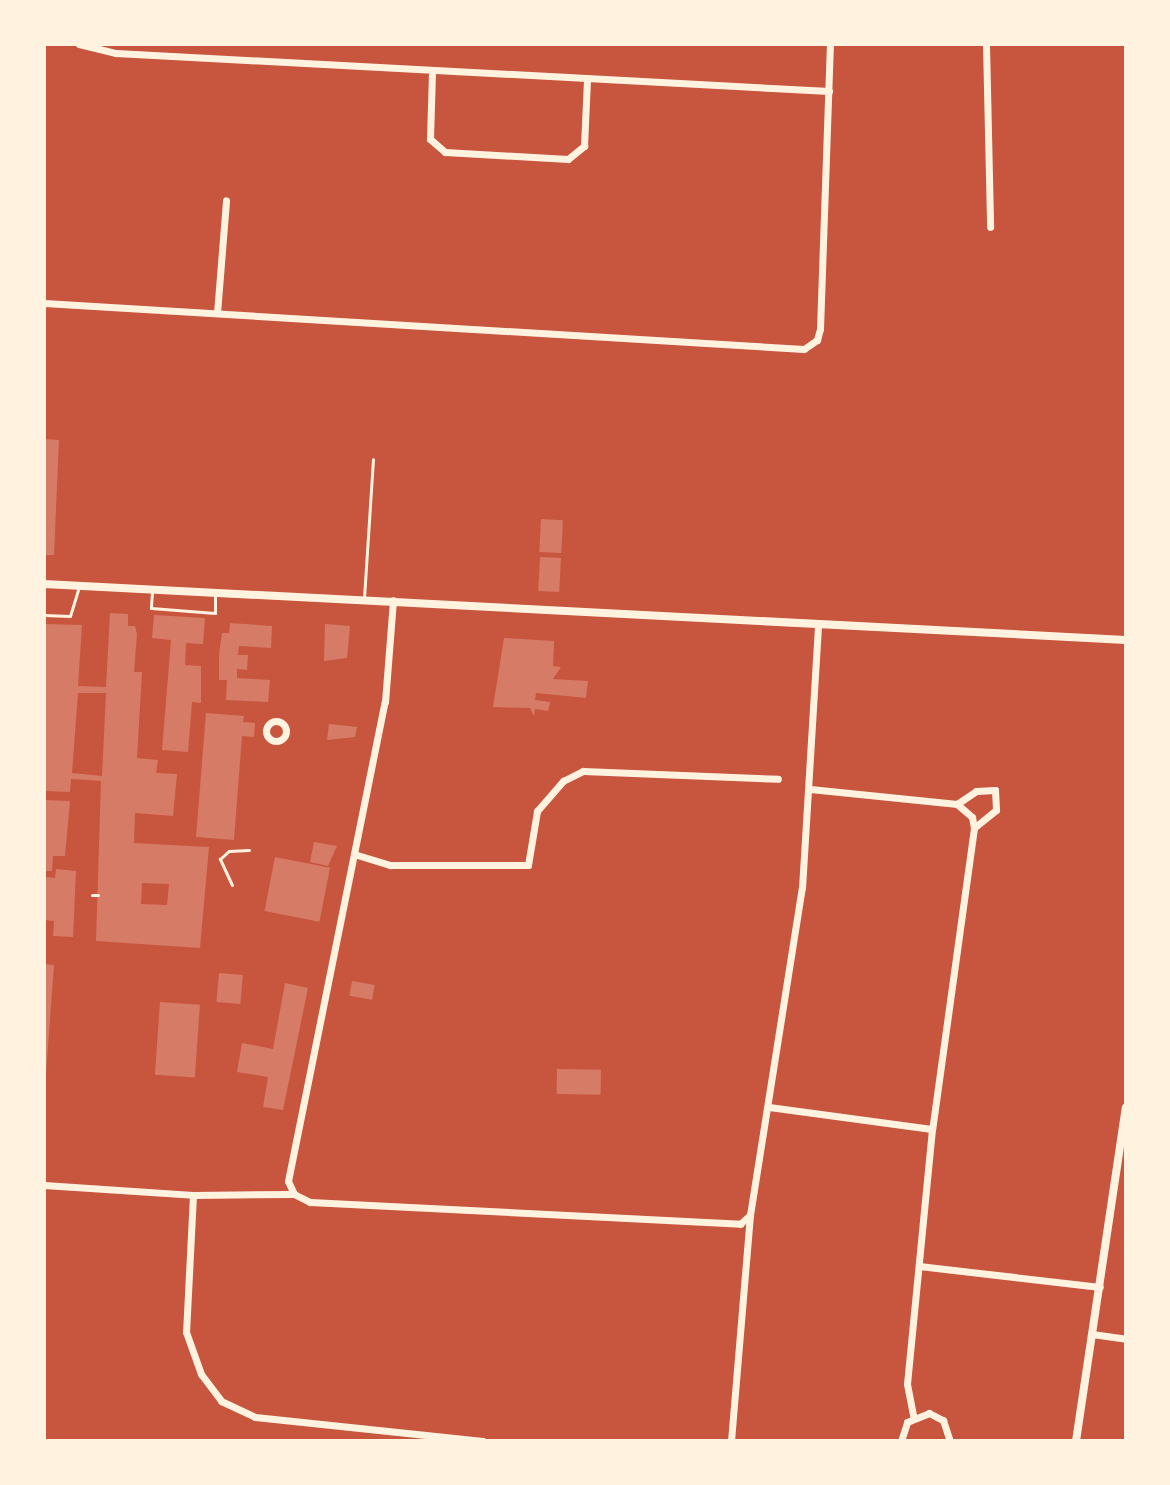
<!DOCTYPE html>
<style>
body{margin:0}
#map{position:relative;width:1170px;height:1485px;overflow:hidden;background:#c8553d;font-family:Barlow,sans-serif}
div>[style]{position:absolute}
.building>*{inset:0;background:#d67c66;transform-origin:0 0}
.path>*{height:3px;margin:-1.5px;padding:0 1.5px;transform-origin:1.5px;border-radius:1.5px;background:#fff3e0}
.service>*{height:3px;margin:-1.5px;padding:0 1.5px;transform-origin:1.5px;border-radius:1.5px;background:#fff3e0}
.minor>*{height:7px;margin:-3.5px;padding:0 3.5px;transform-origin:3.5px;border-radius:3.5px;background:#fff3e0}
.minor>.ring{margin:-3.5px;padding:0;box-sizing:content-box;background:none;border:7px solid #fff3e0;border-radius:50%}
.tertiary>*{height:8px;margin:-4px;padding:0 4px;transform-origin:4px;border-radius:4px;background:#fff3e0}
span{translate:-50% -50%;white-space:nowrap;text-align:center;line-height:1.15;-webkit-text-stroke:8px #fff3e0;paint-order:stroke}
.frame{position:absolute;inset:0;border:46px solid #fff3e0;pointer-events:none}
</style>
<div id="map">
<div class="building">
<i style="clip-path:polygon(44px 439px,59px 440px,54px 555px,44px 555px)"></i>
<i style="left:541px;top:519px;width:22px;height:33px;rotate:3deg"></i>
<i style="left:540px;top:557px;width:21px;height:34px;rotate:3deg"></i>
<i style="clip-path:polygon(evenodd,110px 613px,128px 614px,128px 626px,135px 626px,137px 634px,134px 672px,142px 672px,137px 758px,158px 760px,156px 773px,177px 774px,173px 816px,135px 813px,134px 843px,209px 847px,200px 948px,96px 941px,101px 781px,71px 779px,70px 792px,44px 791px,44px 624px,82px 625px,78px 686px,106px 687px,110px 613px,78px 693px,106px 693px,102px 776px,72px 773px,78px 693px,110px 613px,142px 883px,169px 884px,167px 905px,141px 904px,142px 883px)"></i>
<i style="clip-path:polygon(154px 615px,205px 618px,203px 644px,186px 643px,185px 665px,201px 666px,201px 703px,192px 702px,188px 752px,162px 750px,171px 640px,152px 638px)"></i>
<i style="clip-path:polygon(230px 623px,272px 626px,271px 648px,239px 646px,238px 655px,248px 655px,247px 670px,237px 669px,237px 678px,270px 680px,268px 702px,226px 700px,227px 680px,219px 680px,219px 654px,222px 633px,229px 633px)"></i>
<i style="clip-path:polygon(325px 624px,350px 626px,347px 658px,324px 661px)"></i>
<i style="clip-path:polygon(504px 638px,554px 641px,553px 666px,561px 667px,553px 679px,588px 681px,586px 698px,536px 693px,535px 700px,550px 702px,548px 711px,535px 709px,534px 716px,530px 708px,493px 707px)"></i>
<i style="clip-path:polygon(206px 713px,244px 716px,243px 722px,255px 723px,254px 737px,242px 736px,234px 840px,196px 837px)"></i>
<i style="clip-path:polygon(329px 724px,357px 727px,355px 737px,327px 740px)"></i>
<i style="clip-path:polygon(44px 800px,70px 801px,65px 856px,53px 856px,52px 871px,44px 871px)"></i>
<i style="clip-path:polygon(314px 842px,337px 846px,328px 866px,310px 862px)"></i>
<i style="left:275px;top:857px;width:56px;height:55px;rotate:11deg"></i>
<i style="clip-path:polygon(56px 869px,76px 871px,73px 937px,53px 936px,54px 921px,44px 920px,44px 877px,55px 878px)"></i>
<i style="clip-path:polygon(44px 964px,54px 965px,46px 1073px,44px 1073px)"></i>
<i style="left:219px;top:973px;width:24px;height:29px;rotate:5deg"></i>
<i style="left:352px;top:981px;width:23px;height:15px;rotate:10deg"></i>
<i style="clip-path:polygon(285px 983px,308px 988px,283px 1110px,263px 1107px,268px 1077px,237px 1072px,242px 1043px,273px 1049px)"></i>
<i style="left:160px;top:1002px;width:40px;height:73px;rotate:4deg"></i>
<i style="left:557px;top:1069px;width:44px;height:25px;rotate:1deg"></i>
</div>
<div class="path">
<i style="left:92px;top:895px;width:6px"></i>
</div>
<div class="service">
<i style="left:152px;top:592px;width:16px;rotate:94deg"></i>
<i style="left:151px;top:608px;width:64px;rotate:4.5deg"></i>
<i style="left:215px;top:613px;width:17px;rotate:-90deg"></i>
<i style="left:364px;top:598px;width:139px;rotate:-86.3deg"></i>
<i style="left:44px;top:615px;width:26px;rotate:2deg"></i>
<i style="left:70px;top:616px;width:28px;rotate:-73deg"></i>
<i style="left:232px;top:885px;width:29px;rotate:-115deg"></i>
<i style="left:220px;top:859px;width:12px;rotate:-42deg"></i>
<i style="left:229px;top:851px;width:20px;rotate:-3deg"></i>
</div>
<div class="minor">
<i style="left:79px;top:44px;width:38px;rotate:14deg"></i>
<i style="left:116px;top:53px;width:714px;rotate:3.05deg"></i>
<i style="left:986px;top:44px;width:183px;rotate:88.7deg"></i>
<i style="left:432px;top:72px;width:67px;rotate:91.7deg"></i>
<i style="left:430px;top:139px;width:20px;rotate:41deg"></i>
<i style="left:445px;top:152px;width:123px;rotate:3.3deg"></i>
<i style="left:568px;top:159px;width:21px;rotate:-39deg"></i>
<i style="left:584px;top:146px;width:66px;rotate:-87.4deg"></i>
<i style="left:44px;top:303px;width:761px;rotate:3.46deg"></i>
<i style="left:804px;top:349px;width:16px;rotate:-35deg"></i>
<i style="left:817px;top:340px;width:11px;rotate:-75deg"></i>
<i style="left:820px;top:329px;width:285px;rotate:-88deg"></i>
<i style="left:217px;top:313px;width:113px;rotate:-85.4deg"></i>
<i class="ring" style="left:266px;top:721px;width:13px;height:13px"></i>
<i style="left:810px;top:789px;width:148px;rotate:5.8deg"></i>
<i style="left:957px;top:804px;width:20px;rotate:41deg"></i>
<i style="left:972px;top:817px;width:11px;rotate:80deg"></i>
<i style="left:974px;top:828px;width:304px;rotate:97.9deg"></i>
<i style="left:932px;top:1129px;width:256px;rotate:95.6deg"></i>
<i style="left:907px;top:1384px;width:33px;rotate:79deg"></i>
<i style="left:957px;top:804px;width:23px;rotate:-34deg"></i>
<i style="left:976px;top:791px;width:19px;rotate:-3deg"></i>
<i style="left:995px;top:790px;width:20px;rotate:87deg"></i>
<i style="left:996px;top:810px;width:28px;rotate:141deg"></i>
<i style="left:354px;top:854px;width:38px;rotate:17deg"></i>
<i style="left:390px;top:865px;width:138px"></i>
<i style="left:528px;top:865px;width:55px;rotate:-80.5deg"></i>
<i style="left:537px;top:811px;width:40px;rotate:-49deg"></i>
<i style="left:563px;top:781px;width:22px;rotate:-27deg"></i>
<i style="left:583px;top:771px;width:195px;rotate:2.3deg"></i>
<i style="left:769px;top:1107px;width:164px;rotate:7.7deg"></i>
<i style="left:44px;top:1185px;width:149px;rotate:3.8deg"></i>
<i style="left:193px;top:1195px;width:101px;rotate:-0.6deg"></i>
<i style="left:294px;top:1194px;width:18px;rotate:27deg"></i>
<i style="left:310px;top:1202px;width:431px;rotate:2.9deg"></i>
<i style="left:740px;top:1224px;width:13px;rotate:-42deg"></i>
<i style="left:294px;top:1194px;width:14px;rotate:-115deg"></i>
<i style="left:288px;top:1181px;width:489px;rotate:-78.6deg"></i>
<i style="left:385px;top:702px;width:102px;rotate:-85.5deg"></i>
<i style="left:193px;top:1195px;width:137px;rotate:92.9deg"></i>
<i style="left:186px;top:1332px;width:45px;rotate:70.3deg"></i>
<i style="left:201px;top:1374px;width:34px;rotate:53deg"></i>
<i style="left:221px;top:1401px;width:38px;rotate:25deg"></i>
<i style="left:255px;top:1417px;width:229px;rotate:6deg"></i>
<i style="left:919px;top:1266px;width:182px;rotate:6.6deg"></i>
<i style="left:1092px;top:1334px;width:34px;rotate:8deg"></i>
<i style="left:731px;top:1441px;width:227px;rotate:-85.2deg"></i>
<i style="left:750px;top:1215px;width:331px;rotate:-81deg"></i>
<i style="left:802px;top:888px;width:265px;rotate:-86.5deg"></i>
<i style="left:901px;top:1441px;width:20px;rotate:-72deg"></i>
<i style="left:907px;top:1422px;width:24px;rotate:-22deg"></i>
<i style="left:929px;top:1413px;width:16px;rotate:27deg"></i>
<i style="left:943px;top:1420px;width:22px;rotate:72deg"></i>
</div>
<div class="tertiary">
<i style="left:44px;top:584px;width:1083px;rotate:2.96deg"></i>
<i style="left:1076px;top:1441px;width:337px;rotate:-81.5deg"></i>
</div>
<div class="frame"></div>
</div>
